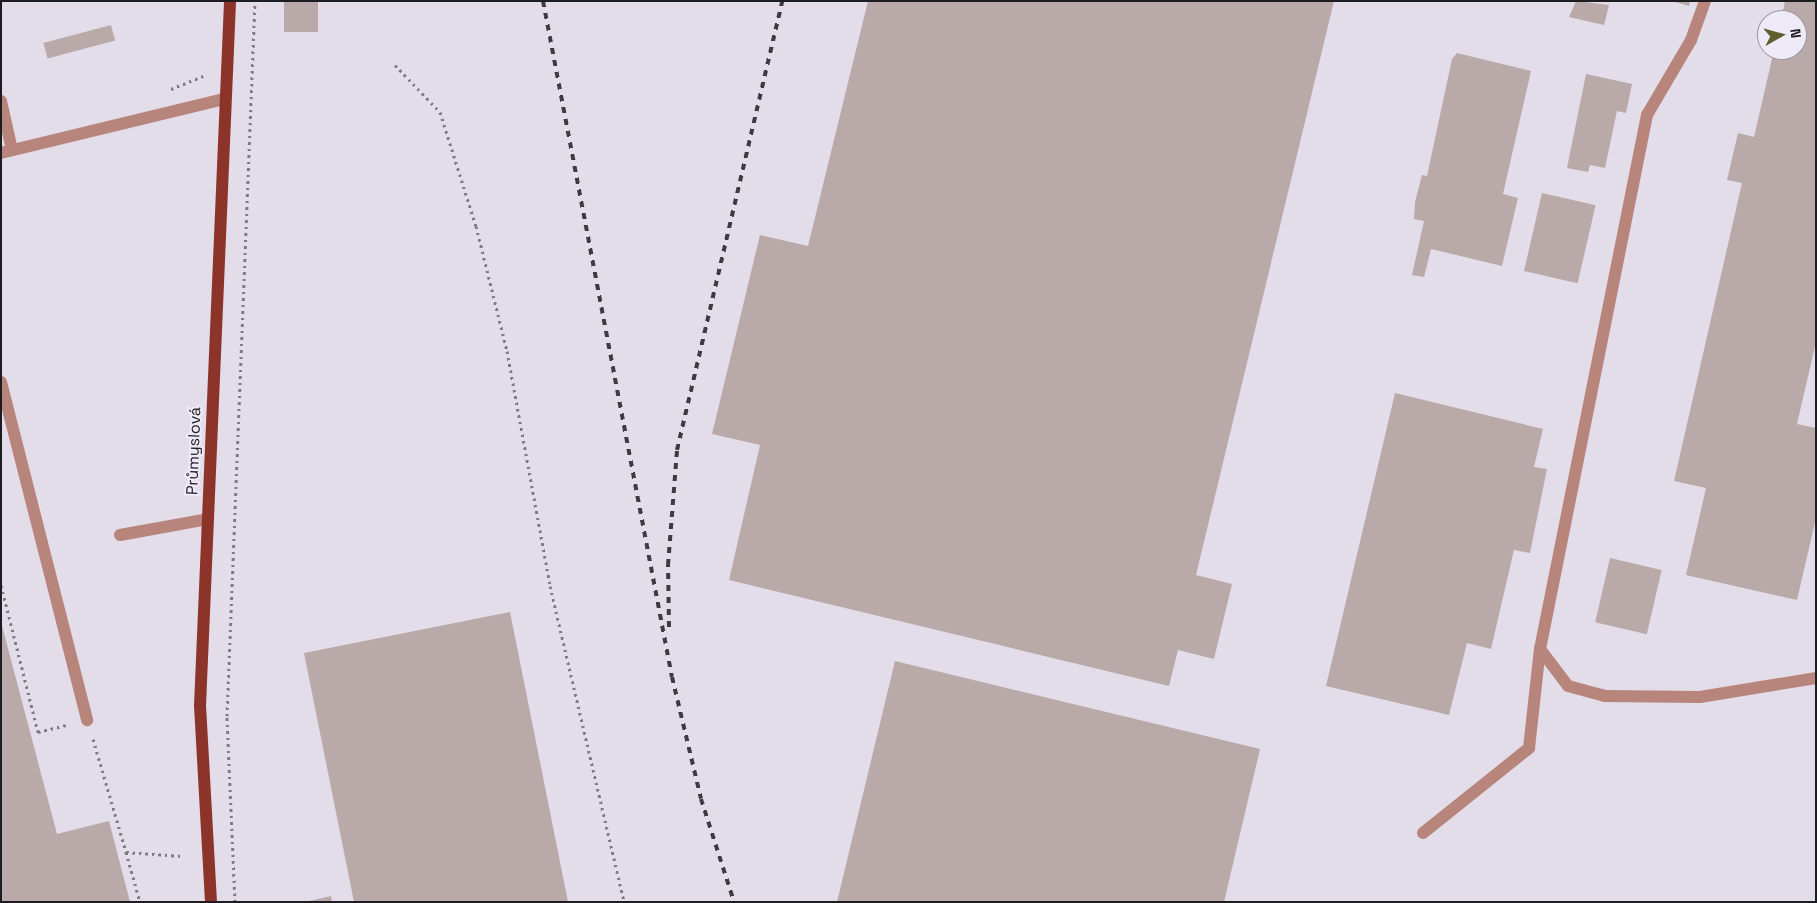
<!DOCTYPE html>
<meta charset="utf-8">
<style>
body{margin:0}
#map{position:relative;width:1817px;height:903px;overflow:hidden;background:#e2dde9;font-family:"Space Grotesk",sans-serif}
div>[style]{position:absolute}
.building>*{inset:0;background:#b9aaa9;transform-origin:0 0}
.path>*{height:3px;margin-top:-1.5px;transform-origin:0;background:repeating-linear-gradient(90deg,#7e7b83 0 2.5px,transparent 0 6.5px)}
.minor>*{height:12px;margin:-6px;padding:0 6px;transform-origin:6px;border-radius:6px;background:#b8857c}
.major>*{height:12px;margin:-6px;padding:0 6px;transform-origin:6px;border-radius:6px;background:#8d342a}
.rail>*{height:4px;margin-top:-2px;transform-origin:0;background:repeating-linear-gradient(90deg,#3d3b40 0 6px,transparent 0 12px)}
span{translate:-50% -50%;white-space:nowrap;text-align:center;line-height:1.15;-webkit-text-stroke:4px #efeaf7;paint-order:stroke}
.street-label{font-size:16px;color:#1d1c20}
.frame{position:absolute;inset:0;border:2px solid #1d1c20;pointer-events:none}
.north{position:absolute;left:1757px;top:10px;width:50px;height:50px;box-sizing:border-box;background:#efeaf7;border:1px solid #9b98a1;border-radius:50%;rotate:83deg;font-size:14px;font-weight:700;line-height:20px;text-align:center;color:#1d1c20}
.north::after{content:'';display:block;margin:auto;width:18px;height:22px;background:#5e5f2c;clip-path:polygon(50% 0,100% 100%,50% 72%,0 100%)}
</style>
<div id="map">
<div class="building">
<i style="left:284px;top:1px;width:34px;height:31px"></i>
<i style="clip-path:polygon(868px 1px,1334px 1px,1196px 575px,1232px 584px,1214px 659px,1178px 650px,1169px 686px,729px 580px,760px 445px,712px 434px,760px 235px,808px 246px)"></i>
<i style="clip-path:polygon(1576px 1px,1609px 5px,1604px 25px,1569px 17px)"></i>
<i style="clip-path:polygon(1672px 1px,1690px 1px,1689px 6px)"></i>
<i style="clip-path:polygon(1785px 1px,1816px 1px,1816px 342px,1797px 424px,1816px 428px,1816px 518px,1797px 600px,1686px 575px,1706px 488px,1674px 481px,1742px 183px,1727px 180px,1738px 133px,1754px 137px,1774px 50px,1797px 50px,1797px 20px,1781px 20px)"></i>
<i style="left:111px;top:25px;width:16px;height:70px;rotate:75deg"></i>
<i style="clip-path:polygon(1457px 53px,1531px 71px,1503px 194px,1518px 198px,1502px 266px,1431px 249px,1424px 277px,1412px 275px,1424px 221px,1414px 219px,1415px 202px,1422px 175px,1427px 176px,1452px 59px)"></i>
<i style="clip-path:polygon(1586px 74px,1632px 84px,1626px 113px,1617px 111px,1605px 168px,1590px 165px,1588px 172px,1567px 168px)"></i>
<i style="left:1542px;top:193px;width:55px;height:80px;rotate:13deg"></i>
<i style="clip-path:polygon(1395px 393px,1543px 429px,1534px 467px,1547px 469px,1530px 553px,1514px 550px,1491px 649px,1467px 643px,1449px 715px,1326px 686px)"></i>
<i style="left:1610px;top:558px;width:53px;height:66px;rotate:13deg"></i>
<i style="clip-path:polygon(510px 612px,568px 902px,354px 902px,304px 653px)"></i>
<i style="clip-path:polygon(1px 622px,57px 834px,109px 821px,130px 902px,1px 902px)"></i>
<i style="clip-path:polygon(895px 661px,1260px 749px,1224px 902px,837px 902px)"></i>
<i style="clip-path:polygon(331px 896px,332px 902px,309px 902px,309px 901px)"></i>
</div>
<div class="path">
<i style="left:395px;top:65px;width:65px;rotate:46.2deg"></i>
<i style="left:440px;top:112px;width:120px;rotate:72.5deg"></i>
<i style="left:476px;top:226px;width:129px;rotate:76.1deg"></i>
<i style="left:507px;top:351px;width:239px;rotate:79.6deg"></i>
<i style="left:550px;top:586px;width:325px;rotate:76.8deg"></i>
<i style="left:171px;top:89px;width:37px;rotate:-22deg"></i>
<i style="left:1px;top:585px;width:152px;rotate:75.9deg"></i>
<i style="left:38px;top:732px;width:32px;rotate:-14deg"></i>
<i style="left:93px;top:739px;width:118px;rotate:73.7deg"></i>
<i style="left:126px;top:852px;width:56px;rotate:4.1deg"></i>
<i style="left:126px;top:852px;width:52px;rotate:74.4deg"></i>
<i style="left:235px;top:902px;width:186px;rotate:-92.5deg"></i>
<i style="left:227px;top:716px;width:716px;rotate:-87.76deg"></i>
</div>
<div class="minor">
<i style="left:1px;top:101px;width:50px;rotate:77.3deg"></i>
<i style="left:1px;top:153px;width:230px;rotate:-13.6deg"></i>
<i style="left:1px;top:382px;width:349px;rotate:75.7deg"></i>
<i style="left:120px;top:535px;width:89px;rotate:-10.3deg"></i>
<i style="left:1540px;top:649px;width:46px;rotate:52.9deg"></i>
<i style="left:1568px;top:686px;width:38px;rotate:15deg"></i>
<i style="left:1605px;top:696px;width:95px;rotate:0.6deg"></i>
<i style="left:1700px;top:697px;width:118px;rotate:-9.3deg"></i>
<i style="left:1423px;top:833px;width:136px;rotate:-38.7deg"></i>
<i style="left:1529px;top:748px;width:100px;rotate:-83.7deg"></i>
<i style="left:1540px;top:649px;width:545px;rotate:-78.67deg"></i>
<i style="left:1647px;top:115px;width:87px;rotate:-59.6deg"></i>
<i style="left:1691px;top:40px;width:41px;rotate:-70.3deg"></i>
</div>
<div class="major">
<i style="left:211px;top:902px;width:196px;rotate:-93.2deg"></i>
<i style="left:200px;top:706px;width:706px;rotate:-87.56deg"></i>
</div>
<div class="rail">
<i style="left:543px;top:1px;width:688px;rotate:79.2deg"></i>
<i style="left:672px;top:677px;width:125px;rotate:76.6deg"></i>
<i style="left:701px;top:799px;width:108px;rotate:72.2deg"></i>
<i style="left:669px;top:627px;width:62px;rotate:-90.9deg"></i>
<i style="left:668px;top:565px;width:115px;rotate:-85.5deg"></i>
<i style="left:677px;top:450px;width:461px;rotate:-76.8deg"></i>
</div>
<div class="street-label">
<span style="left:194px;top:451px;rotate:-88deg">Průmyslová</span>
</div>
<div class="frame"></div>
<div class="north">N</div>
</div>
